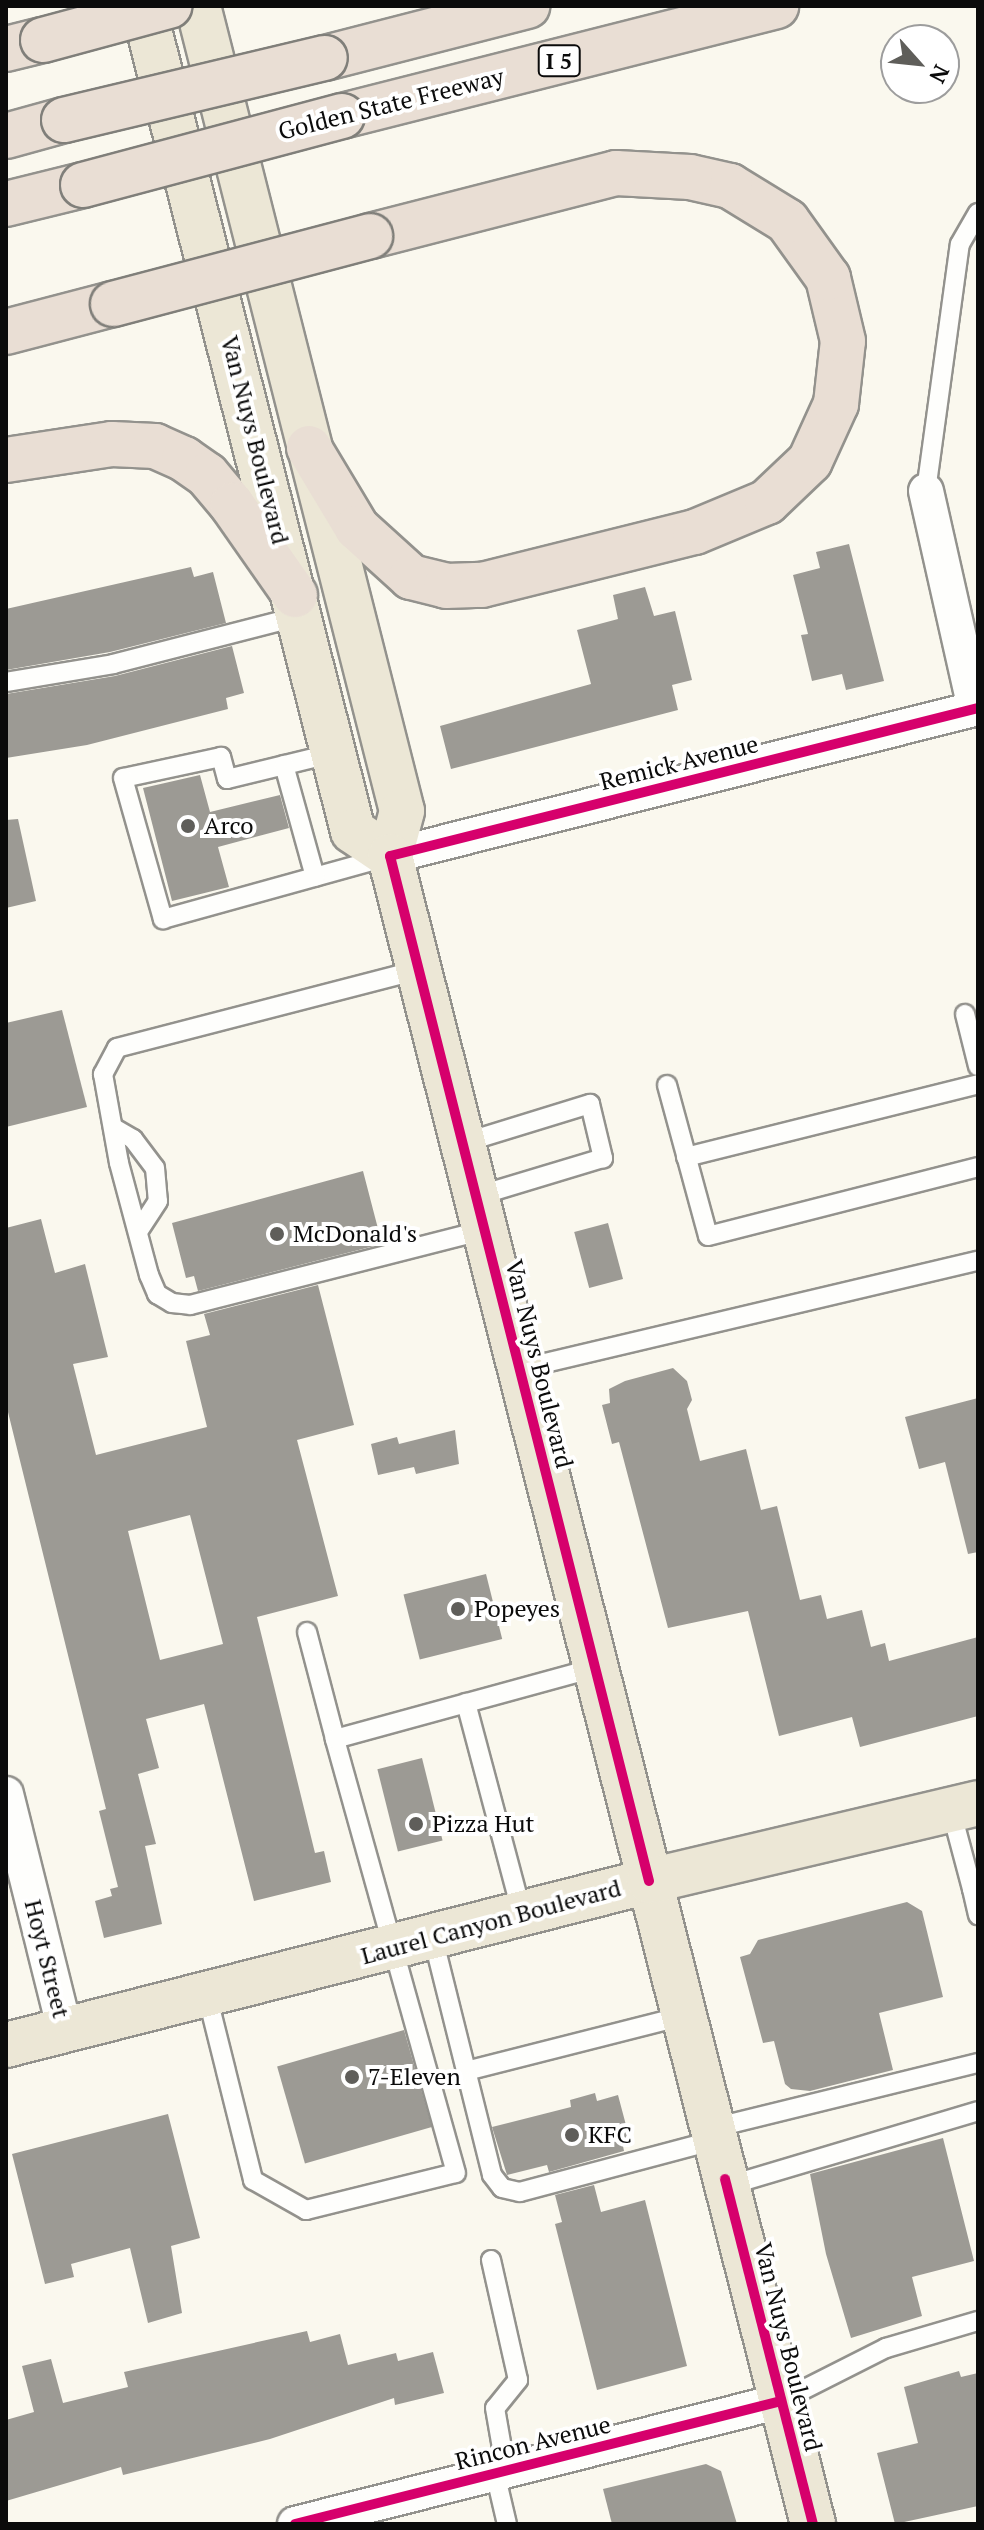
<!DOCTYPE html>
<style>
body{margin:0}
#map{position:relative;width:984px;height:2530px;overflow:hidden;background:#faf8ee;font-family:"PT Serif",serif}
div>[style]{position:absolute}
.building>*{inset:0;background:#9c9a94;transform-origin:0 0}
.roads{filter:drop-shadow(2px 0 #93928d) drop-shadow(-2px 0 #93928d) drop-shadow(0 2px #93928d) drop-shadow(0 -2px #93928d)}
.service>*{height:18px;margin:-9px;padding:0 9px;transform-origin:9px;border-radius:9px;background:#fefefc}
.minor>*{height:34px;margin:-17px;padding:0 17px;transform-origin:17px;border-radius:17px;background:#fefefc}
.primary>*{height:44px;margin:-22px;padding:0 22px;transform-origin:22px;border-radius:22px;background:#ece7d6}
.motorway>*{height:44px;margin:-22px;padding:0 22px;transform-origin:22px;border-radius:22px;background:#e9ded4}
.bridges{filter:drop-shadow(2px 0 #807f7a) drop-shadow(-2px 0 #807f7a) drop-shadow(0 2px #807f7a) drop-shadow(0 -2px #807f7a)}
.motorway-bridge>*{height:44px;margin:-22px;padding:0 22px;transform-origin:22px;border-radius:22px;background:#e9ded4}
.cycleway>*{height:10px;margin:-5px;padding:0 5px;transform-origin:5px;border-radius:5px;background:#d6006c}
.dots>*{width:22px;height:22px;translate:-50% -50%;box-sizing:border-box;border:4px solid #fff;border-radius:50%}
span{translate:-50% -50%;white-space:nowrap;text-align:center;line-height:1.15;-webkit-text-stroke:8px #fff;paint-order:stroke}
.shield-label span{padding:2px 6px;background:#fff;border:2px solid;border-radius:6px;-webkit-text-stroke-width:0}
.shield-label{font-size:22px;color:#0b0b0b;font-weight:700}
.street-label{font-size:24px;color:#0b0b0b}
.poi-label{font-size:24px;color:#0b0b0b}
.left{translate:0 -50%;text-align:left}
.frame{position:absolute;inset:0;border:8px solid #0b0b0b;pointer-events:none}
.north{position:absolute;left:880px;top:24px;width:80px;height:80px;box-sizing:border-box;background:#fff;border:2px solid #9d9d9d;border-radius:50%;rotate:117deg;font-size:22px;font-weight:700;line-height:32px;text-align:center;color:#0b0b0b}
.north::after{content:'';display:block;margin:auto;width:28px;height:36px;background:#5f5e5a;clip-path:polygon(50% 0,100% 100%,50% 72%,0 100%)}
</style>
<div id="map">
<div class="building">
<i style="clip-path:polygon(849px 544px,884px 681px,846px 690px,842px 674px,812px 681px,801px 635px,808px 634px,793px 575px,820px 568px,816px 552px)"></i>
<i style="clip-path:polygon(191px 567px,194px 577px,213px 572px,226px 623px,110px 652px,6px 670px,6px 609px)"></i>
<i style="clip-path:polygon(645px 587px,654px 616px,675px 611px,692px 680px,672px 685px,678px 710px,451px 769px,440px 726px,591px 684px,577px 630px,618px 619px,613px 595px)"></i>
<i style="clip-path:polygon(232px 646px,244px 693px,226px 698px,228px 709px,87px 745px,6px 758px,6px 694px,115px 676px)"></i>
<i style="clip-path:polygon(200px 775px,210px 812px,280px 795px,289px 828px,218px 847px,229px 887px,172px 901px,143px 788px)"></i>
<i style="clip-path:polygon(18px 819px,36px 901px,6px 908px,6px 820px)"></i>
<i style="clip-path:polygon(62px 1010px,87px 1107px,6px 1127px,6px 1023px)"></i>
<i style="clip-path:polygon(363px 1171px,382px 1244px,198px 1291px,194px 1276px,186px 1278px,172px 1223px)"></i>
<i style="clip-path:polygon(evenodd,41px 1219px,55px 1273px,85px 1264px,108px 1357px,73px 1364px,96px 1455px,207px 1427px,186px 1341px,210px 1335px,204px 1314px,318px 1285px,354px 1425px,297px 1440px,338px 1596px,257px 1617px,315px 1853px,324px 1851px,331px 1882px,254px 1901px,204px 1704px,146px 1719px,159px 1768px,138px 1774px,156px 1844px,145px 1846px,162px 1924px,104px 1938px,95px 1901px,112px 1896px,110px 1889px,118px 1887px,99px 1811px,106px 1809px,6px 1404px,6px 1228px,41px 1219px,190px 1515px,223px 1644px,160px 1660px,128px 1531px,190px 1515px)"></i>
<i style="left:608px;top:1223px;width:58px;height:35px;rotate:75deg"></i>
<i style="clip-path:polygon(673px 1368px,687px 1381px,692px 1400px,687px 1409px,700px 1461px,746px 1449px,761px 1510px,777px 1506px,800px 1600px,821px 1595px,827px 1619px,862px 1610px,871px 1647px,885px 1643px,889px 1661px,978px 1637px,978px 1716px,860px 1747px,852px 1717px,779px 1736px,748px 1611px,668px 1628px,619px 1442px,612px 1444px,602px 1405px,610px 1403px,609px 1389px,625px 1381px)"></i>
<i style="clip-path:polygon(978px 1398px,978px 1552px,968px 1554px,945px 1462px,919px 1469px,905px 1417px)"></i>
<i style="clip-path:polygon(455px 1430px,459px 1464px,416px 1474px,414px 1467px,378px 1475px,371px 1444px,397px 1437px,399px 1444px)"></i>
<i style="left:486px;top:1574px;width:67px;height:85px;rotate:76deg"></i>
<i style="left:422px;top:1758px;width:85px;height:46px;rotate:76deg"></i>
<i style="clip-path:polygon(907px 1902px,922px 1911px,943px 1997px,879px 2013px,893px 2070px,810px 2091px,791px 2089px,785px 2084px,774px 2041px,763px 2043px,740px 1957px,750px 1954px,758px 1940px)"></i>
<i style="left:404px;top:2030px;width:101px;height:132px;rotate:74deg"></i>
<i style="clip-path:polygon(595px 2093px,597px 2101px,618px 2095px,631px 2144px,623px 2146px,624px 2151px,549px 2172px,547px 2165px,507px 2175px,492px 2127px,571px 2107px,570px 2100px)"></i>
<i style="clip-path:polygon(168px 2114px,200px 2238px,171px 2246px,182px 2313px,148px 2323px,130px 2248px,71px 2264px,74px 2277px,45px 2284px,12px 2154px)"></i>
<i style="clip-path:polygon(943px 2138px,974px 2261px,912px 2277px,922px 2316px,851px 2338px,826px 2254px,810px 2174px)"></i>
<i style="clip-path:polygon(594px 2185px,601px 2212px,645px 2200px,687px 2366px,597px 2390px,555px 2224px,562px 2222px,555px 2195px)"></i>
<i style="clip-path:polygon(307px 2331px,310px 2342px,340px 2334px,348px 2365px,396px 2353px,398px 2361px,433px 2352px,444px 2393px,395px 2405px,394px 2398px,270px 2439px,123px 2475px,121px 2467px,6px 2501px,6px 2420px,34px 2412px,22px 2366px,51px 2359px,63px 2403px,128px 2387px,124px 2372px)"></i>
<i style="clip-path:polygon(959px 2371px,961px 2377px,978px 2373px,978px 2506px,895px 2524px,877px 2453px,918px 2443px,904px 2387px)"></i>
<i style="clip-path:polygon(706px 2464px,721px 2471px,737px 2524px,612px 2524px,603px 2489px)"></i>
</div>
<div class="roads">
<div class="service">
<i style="left:926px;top:491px;width:249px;rotate:-82.2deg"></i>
<i style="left:960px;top:244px;width:36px;rotate:-60deg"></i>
<i style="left:6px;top:682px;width:109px;rotate:-9.5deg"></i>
<i style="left:113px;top:664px;width:193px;rotate:-14.4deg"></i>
<i style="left:334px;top:753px;width:110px;rotate:166.3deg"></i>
<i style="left:227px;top:779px;width:23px;rotate:-105deg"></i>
<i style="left:221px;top:757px;width:100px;rotate:167.9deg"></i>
<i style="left:123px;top:778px;width:147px;rotate:74.2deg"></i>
<i style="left:163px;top:919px;width:231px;rotate:-15.5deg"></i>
<i style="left:284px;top:765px;width:116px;rotate:74.5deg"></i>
<i style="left:418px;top:970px;width:311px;rotate:165.5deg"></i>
<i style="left:117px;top:1048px;width:30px;rotate:118deg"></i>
<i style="left:103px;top:1074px;width:90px;rotate:79.8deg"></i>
<i style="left:119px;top:1163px;width:116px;rotate:75deg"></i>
<i style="left:149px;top:1275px;width:21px;rotate:67deg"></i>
<i style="left:157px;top:1294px;width:17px;rotate:31deg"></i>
<i style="left:172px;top:1303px;width:18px;rotate:6deg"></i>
<i style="left:190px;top:1305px;width:303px;rotate:-14.3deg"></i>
<i style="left:965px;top:1014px;width:54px;rotate:76deg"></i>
<i style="left:667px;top:1085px;width:156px;rotate:74.8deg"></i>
<i style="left:708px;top:1236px;width:279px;rotate:-14.3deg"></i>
<i style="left:114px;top:1128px;width:22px;rotate:30deg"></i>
<i style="left:133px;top:1139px;width:36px;rotate:53deg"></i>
<i style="left:155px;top:1168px;width:33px;rotate:85deg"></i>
<i style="left:158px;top:1201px;width:33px;rotate:123deg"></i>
<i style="left:463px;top:1143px;width:133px;rotate:-17.1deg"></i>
<i style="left:590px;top:1104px;width:56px;rotate:76.5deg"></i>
<i style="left:603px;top:1158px;width:132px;rotate:163.2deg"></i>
<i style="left:686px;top:1157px;width:301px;rotate:-14deg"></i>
<i style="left:520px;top:1369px;width:471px;rotate:-13.3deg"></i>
<i style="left:307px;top:1632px;width:111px;rotate:75.3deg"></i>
<i style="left:466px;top:1703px;width:217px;rotate:75.1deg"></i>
<i style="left:951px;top:1810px;width:82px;rotate:75.1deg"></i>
<i style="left:978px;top:1891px;width:6px;rotate:-162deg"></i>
<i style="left:972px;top:1889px;width:27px;rotate:77deg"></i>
<i style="left:433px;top:1938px;width:244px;rotate:76deg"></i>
<i style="left:492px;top:2175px;width:16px;rotate:52deg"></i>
<i style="left:502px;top:2188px;width:18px;rotate:13deg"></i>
<i style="left:520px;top:2192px;width:202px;rotate:-14.9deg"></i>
<i style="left:207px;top:1995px;width:191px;rotate:76deg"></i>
<i style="left:253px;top:2180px;width:61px;rotate:29.5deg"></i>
<i style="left:306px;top:2210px;width:154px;rotate:-13.9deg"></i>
<i style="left:456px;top:2173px;width:451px;rotate:-105.6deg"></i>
<i style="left:335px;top:1739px;width:270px;rotate:-15.3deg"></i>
<i style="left:466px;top:2071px;width:225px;rotate:-14.2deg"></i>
<i style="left:713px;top:2128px;width:273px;rotate:-13.8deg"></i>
<i style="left:727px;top:2186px;width:262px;rotate:-16.6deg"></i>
<i style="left:491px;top:2260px;width:123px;rotate:77.3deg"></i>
<i style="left:518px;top:2380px;width:36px;rotate:129deg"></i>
<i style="left:495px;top:2408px;width:64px;rotate:80.1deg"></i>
<i style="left:781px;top:2401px;width:118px;rotate:-26.8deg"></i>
<i style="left:886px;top:2348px;width:96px;rotate:-16.4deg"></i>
<i style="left:495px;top:2473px;width:52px;rotate:76.8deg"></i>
</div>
<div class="minor">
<i style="left:926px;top:491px;width:223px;rotate:77.3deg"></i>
<i style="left:390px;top:856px;width:606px;rotate:-14.13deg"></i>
<i style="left:6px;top:1794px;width:243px;rotate:76deg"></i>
<i style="left:295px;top:2524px;width:501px;rotate:-14.2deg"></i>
</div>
<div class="primary">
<i style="left:143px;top:6px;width:851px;rotate:75.72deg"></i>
<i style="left:353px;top:831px;width:45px;rotate:34deg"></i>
<i style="left:198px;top:6px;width:830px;rotate:75.78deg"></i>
<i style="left:402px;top:811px;width:47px;rotate:104.9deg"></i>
<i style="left:390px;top:856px;width:1721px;rotate:75.77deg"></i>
<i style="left:6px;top:2045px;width:664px;rotate:-14.31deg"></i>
<i style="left:649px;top:1881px;width:338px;rotate:-13.3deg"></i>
</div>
<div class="motorway">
<i style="left:6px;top:49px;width:38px;rotate:-14deg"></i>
<i style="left:325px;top:58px;width:209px;rotate:-14.4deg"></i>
<i style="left:342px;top:116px;width:448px;rotate:-14.2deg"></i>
<i style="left:6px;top:136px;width:60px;rotate:-15.4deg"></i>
<i style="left:6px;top:204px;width:79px;rotate:-13.9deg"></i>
<i style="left:6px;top:332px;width:111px;rotate:-14.7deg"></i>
<i style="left:309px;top:448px;width:93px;rotate:59deg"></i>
<i style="left:357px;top:528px;width:73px;rotate:42.2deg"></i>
<i style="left:411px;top:577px;width:36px;rotate:14deg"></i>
<i style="left:446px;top:586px;width:36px;rotate:-2deg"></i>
<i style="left:482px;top:585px;width:219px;rotate:-14deg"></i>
<i style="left:695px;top:532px;width:78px;rotate:-22.6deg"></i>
<i style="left:767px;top:502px;width:59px;rotate:-43.6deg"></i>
<i style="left:810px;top:461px;width:63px;rotate:-65.5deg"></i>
<i style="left:836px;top:404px;width:63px;rotate:-83.7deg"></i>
<i style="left:843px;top:341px;width:65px;rotate:-103.4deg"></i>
<i style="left:828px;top:278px;width:70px;rotate:-125.7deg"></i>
<i style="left:787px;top:221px;width:67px;rotate:-148.4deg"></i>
<i style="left:730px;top:186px;width:41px;rotate:-167.3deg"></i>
<i style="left:690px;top:177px;width:74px;rotate:-176.9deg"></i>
<i style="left:616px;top:173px;width:254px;rotate:165.6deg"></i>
<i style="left:6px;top:460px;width:107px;rotate:-8.6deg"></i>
<i style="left:112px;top:444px;width:43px;rotate:2.7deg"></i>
<i style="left:155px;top:446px;width:32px;rotate:24deg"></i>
<i style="left:184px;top:459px;width:28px;rotate:35deg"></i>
<i style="left:207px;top:475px;width:39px;rotate:50deg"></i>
<i style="left:232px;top:505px;width:110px;rotate:55deg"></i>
</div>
</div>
<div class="bridges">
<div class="motorway-bridge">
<i style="left:43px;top:40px;width:131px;rotate:-15.1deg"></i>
<i style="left:64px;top:120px;width:268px;rotate:-13.4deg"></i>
<i style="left:83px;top:185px;width:268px;rotate:-14.9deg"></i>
<i style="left:113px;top:304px;width:266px;rotate:-14.8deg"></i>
</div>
</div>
<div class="cycleway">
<i style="left:649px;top:1881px;width:1057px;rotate:-104.18deg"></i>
<i style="left:390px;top:856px;width:606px;rotate:-14.13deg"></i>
<i style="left:725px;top:2179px;width:356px;rotate:75.7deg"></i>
<i style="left:295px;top:2524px;width:501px;rotate:-14.2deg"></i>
</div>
<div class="dots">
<i style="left:188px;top:826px;background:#5f5e5a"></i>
<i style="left:277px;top:1234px;background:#5f5e5a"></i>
<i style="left:458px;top:1609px;background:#5f5e5a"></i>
<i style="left:416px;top:1824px;background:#5f5e5a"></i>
<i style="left:352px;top:2077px;background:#5f5e5a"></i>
<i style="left:572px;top:2135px;background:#5f5e5a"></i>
</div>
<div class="shield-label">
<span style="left:559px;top:61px">I 5</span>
</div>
<div class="street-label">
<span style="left:391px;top:104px;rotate:-14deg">Golden State Freeway</span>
<span style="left:255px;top:440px;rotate:76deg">Van Nuys Boulevard</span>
<span style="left:679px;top:763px;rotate:-14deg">Remick Avenue</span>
<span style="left:539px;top:1364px;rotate:76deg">Van Nuys Boulevard</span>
<span style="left:491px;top:1922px;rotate:-15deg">Laurel Canyon Boulevard</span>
<span style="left:47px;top:1959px;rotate:76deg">Hoyt Street</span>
<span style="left:788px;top:2347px;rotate:76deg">Van Nuys Boulevard</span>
<span style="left:533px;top:2443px;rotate:-14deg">Rincon Avenue</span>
</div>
<div class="poi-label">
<span class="left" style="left:204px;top:826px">Arco</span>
<span class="left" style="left:293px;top:1234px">McDonald's</span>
<span class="left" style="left:474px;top:1609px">Popeyes</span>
<span class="left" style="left:432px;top:1824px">Pizza Hut</span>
<span class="left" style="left:368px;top:2077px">7-Eleven</span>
<span class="left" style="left:588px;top:2135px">KFC</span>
</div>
<div class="frame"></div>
<div class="north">N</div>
</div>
